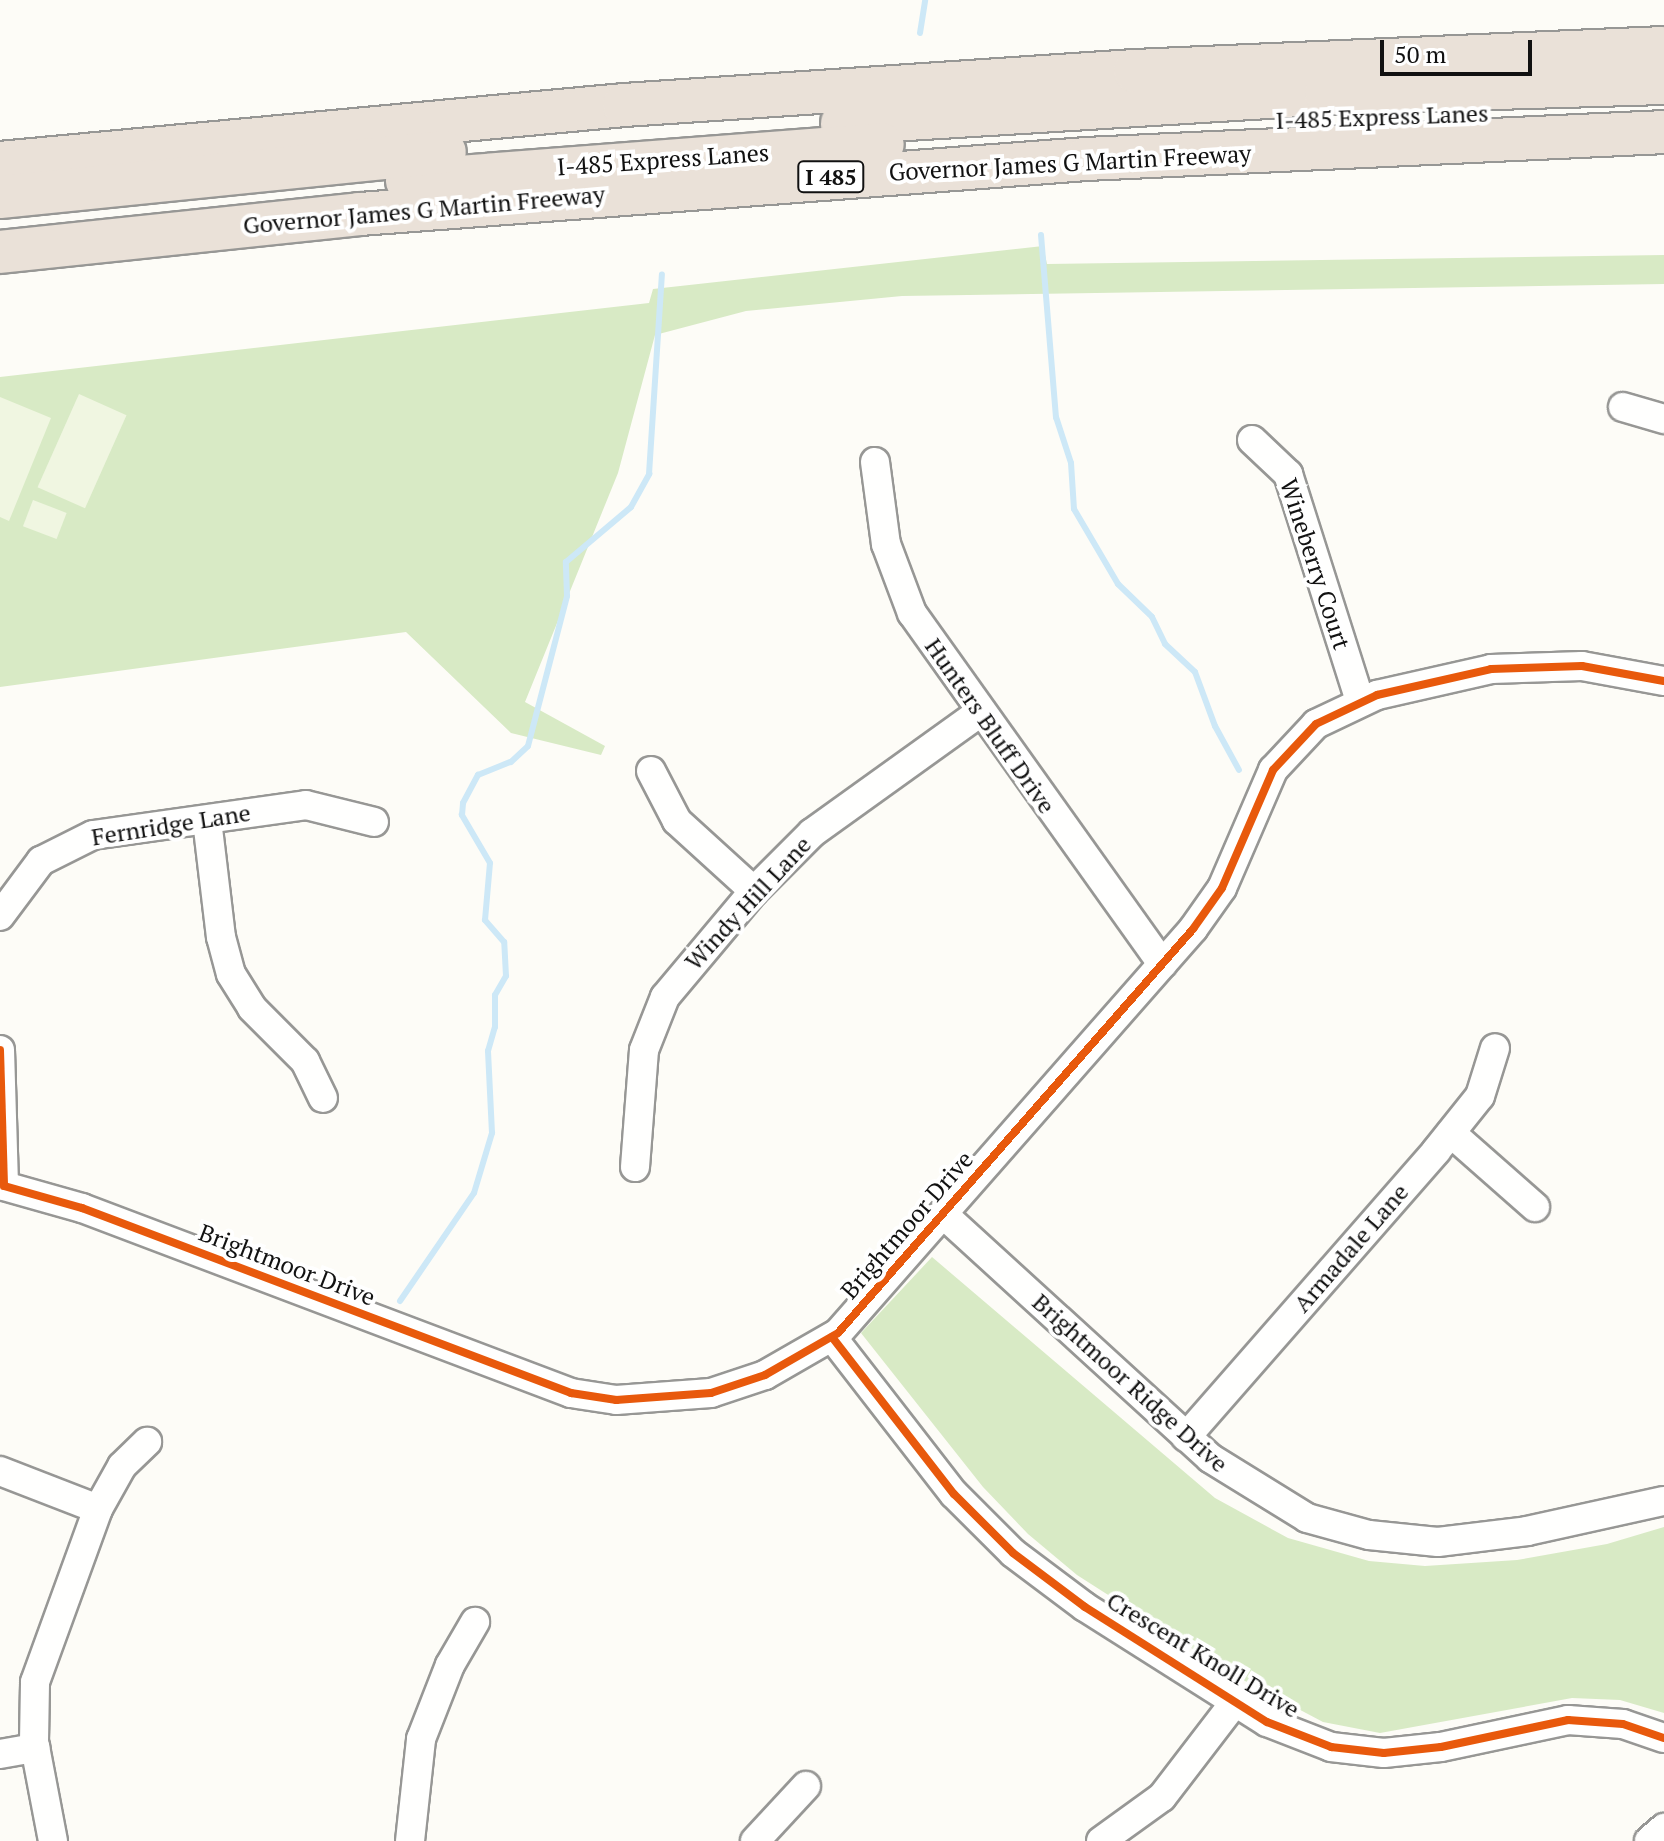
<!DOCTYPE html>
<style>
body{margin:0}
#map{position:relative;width:1664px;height:1841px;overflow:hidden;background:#fdfcf7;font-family:"PT Serif",serif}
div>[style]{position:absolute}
.forest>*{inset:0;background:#d8eac5}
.pitch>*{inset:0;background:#f0f6e1;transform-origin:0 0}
.stream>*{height:6px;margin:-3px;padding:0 3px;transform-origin:3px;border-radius:3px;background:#cde8f7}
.roads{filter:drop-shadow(2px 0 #979795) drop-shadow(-2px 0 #979795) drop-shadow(0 2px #979795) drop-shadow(0 -2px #979795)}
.minor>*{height:28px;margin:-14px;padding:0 14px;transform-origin:14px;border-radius:14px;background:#fffffe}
.highway>*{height:42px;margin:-21px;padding:0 21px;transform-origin:21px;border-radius:21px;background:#eae1d8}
.cycleway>*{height:8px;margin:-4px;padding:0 4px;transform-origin:4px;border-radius:4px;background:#e8590c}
span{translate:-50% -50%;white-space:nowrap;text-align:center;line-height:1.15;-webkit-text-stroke:8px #fff;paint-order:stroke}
.shield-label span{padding:2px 6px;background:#fff;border:2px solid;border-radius:6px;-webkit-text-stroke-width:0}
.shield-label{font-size:22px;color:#111;font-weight:700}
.street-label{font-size:24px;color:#111}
.scale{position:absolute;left:1380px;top:40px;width:152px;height:36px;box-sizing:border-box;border:4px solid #111;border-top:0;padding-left:10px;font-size:24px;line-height:28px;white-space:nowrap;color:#111;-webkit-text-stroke:6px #fff;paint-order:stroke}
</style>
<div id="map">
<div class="forest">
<i style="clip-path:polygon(1043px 246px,1047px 264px,1664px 255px,1664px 284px,902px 296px,746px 311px,655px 335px,618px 473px,525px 702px,605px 746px,601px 755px,511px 733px,406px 632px,0 687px,0 377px,649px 303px,653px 289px)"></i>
<i style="clip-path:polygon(932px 1257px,1215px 1498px,1288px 1538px,1369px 1561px,1425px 1566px,1517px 1560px,1607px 1544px,1664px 1527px,1664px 1713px,1620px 1700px,1572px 1698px,1380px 1733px,1323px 1722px,1230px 1673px,1077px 1575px,1028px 1534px,983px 1487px,861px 1333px)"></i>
</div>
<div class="pitch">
<i style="left:79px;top:394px;width:52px;height:102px;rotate:24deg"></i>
<i style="clip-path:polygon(0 397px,51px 418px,9px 521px,0 517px)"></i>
<i style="left:33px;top:500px;width:36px;height:28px;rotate:21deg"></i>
</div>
<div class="stream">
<i style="left:920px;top:33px;width:33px;rotate:-81deg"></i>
<i style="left:1041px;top:235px;width:183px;rotate:85.3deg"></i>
<i style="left:1056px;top:417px;width:48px;rotate:71.9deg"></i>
<i style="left:1071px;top:463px;width:46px;rotate:86.3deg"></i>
<i style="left:1074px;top:509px;width:87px;rotate:59.6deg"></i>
<i style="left:1118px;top:584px;width:47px;rotate:44.1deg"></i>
<i style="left:1152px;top:617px;width:30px;rotate:64deg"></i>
<i style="left:1165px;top:644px;width:41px;rotate:43deg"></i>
<i style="left:1195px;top:672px;width:58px;rotate:69.7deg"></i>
<i style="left:1215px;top:726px;width:50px;rotate:61.4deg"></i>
<i style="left:400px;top:1301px;width:131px;rotate:-55.6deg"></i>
<i style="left:474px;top:1193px;width:63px;rotate:-73.3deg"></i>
<i style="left:492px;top:1133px;width:82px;rotate:-92.8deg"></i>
<i style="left:488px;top:1051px;width:25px;rotate:-74deg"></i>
<i style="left:495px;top:1027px;width:32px;rotate:-90deg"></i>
<i style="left:495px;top:995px;width:22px;rotate:-60deg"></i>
<i style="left:506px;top:976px;width:34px;rotate:-93deg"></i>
<i style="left:504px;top:942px;width:29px;rotate:-131deg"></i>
<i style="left:485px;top:920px;width:57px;rotate:-85deg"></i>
<i style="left:490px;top:863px;width:56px;rotate:-120.3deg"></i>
<i style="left:462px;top:815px;width:12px;rotate:-85deg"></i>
<i style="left:463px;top:803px;width:32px;rotate:-62deg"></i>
<i style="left:478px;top:775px;width:35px;rotate:-22deg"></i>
<i style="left:511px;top:762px;width:23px;rotate:-43deg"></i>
<i style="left:528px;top:746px;width:155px;rotate:-75.4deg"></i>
<i style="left:567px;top:596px;width:34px;rotate:-92deg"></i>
<i style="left:566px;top:562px;width:85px;rotate:-40.2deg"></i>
<i style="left:631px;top:507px;width:38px;rotate:-61deg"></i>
<i style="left:649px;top:474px;width:200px;rotate:-86.3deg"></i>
</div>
<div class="roads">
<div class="minor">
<i style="left:1623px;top:407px;width:43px;rotate:16.3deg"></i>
<i style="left:1252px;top:440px;width:50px;rotate:43.4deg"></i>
<i style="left:1288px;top:474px;width:238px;rotate:72.4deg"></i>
<i style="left:875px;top:462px;width:83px;rotate:82.4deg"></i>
<i style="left:886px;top:544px;width:74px;rotate:69.4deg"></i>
<i style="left:912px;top:613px;width:431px;rotate:54.5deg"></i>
<i style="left:651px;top:771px;width:56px;rotate:62.5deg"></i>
<i style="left:677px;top:821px;width:104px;rotate:42.3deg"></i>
<i style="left:207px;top:820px;width:118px;rotate:83.2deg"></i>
<i style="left:221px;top:937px;width:38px;rotate:75deg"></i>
<i style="left:231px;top:974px;width:40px;rotate:58deg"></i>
<i style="left:252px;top:1008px;width:75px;rotate:45deg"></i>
<i style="left:305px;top:1061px;width:41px;rotate:64.1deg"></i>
<i style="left:0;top:916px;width:69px;rotate:-53.3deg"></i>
<i style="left:41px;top:861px;width:58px;rotate:-26.6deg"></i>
<i style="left:93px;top:835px;width:215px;rotate:-8deg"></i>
<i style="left:306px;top:805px;width:70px;rotate:14deg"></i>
<i style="left:0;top:1050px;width:136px;rotate:88.3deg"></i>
<i style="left:4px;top:1186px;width:81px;rotate:15.8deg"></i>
<i style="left:82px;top:1208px;width:523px;rotate:20.72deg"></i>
<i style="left:571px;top:1393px;width:46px;rotate:8.8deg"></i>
<i style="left:616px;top:1400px;width:95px;rotate:-4.2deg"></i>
<i style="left:711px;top:1393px;width:57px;rotate:-18.4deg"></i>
<i style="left:765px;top:1375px;width:84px;rotate:-29.9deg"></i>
<i style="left:838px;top:1333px;width:538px;rotate:-48.69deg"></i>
<i style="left:1193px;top:929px;width:50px;rotate:-54.7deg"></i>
<i style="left:1222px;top:888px;width:129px;rotate:-66.6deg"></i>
<i style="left:1273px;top:770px;width:63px;rotate:-46.9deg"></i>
<i style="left:1316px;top:724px;width:68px;rotate:-25.4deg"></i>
<i style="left:1377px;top:695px;width:117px;rotate:-12.8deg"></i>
<i style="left:1491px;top:669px;width:91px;rotate:-1.9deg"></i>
<i style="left:1582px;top:666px;width:83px;rotate:10.4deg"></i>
<i style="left:1451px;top:1133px;width:112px;rotate:41.4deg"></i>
<i style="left:635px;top:1167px;width:117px;rotate:-85.6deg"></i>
<i style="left:644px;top:1050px;width:57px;rotate:-68.4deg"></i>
<i style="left:665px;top:997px;width:138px;rotate:-50deg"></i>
<i style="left:754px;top:891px;width:82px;rotate:-45deg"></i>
<i style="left:812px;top:833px;width:206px;rotate:-35.7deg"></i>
<i style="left:943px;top:1214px;width:362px;rotate:42.4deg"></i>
<i style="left:1210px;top:1458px;width:114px;rotate:31.7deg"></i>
<i style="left:1307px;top:1518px;width:64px;rotate:15.3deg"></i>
<i style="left:1369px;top:1535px;width:69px;rotate:5.8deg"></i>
<i style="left:1438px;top:1542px;width:90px;rotate:-7deg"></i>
<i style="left:1527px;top:1531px;width:140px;rotate:-12.4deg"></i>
<i style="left:832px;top:1337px;width:199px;rotate:52.2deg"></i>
<i style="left:954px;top:1494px;width:83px;rotate:45deg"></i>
<i style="left:1013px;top:1553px;width:90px;rotate:36.9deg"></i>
<i style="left:1085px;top:1607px;width:215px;rotate:32.3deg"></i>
<i style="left:1267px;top:1722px;width:69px;rotate:21.3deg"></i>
<i style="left:1331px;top:1747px;width:53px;rotate:6.5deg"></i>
<i style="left:1384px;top:1753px;width:57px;rotate:-6deg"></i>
<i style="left:1441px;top:1747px;width:130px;rotate:-12deg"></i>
<i style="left:1568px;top:1720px;width:55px;rotate:4.2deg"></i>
<i style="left:1623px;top:1724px;width:43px;rotate:18.9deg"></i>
<i style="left:1186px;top:1437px;width:380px;rotate:-48.8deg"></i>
<i style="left:1436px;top:1151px;width:70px;rotate:-51.3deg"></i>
<i style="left:1480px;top:1096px;width:50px;rotate:-72.6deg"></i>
<i style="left:0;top:1471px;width:105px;rotate:21.2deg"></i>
<i style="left:0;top:1754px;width:36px;rotate:-10deg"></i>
<i style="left:53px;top:1841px;width:102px;rotate:-100.8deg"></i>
<i style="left:34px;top:1741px;width:59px;rotate:-89deg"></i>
<i style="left:35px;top:1682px;width:184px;rotate:-70deg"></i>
<i style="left:98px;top:1509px;width:49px;rotate:-60.8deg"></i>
<i style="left:122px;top:1466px;width:35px;rotate:-44deg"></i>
<i style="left:410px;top:1841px;width:103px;rotate:-83.8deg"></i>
<i style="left:421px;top:1739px;width:79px;rotate:-68.6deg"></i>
<i style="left:450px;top:1665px;width:50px;rotate:-59.8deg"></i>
<i style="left:755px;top:1841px;width:75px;rotate:-47.2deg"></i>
<i style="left:1101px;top:1841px;width:75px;rotate:-35.8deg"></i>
<i style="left:1162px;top:1797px;width:120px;rotate:-52.5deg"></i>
<i style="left:1649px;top:1841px;width:20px;rotate:-41deg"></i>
</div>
<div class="highway">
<i style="left:842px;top:123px;width:485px;rotate:-3.5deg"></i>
<i style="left:1326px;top:93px;width:338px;rotate:-1.7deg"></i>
<i style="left:0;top:163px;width:627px;rotate:-5.31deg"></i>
<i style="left:624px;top:105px;width:512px;rotate:-3.81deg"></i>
<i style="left:1135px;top:71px;width:529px;rotate:-2.49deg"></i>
<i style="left:407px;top:181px;width:477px;rotate:-4.4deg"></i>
<i style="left:0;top:197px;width:447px;rotate:-5.8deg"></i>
<i style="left:0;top:252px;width:362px;rotate:-6deg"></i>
<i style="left:360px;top:214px;width:728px;rotate:-4.33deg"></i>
<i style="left:1086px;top:159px;width:579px;rotate:-2.67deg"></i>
</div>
</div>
<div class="cycleway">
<i style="left:0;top:1050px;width:136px;rotate:88.3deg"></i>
<i style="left:4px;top:1186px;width:81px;rotate:15.8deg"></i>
<i style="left:82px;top:1208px;width:523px;rotate:20.72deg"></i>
<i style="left:571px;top:1393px;width:46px;rotate:8.8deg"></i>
<i style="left:616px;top:1400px;width:95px;rotate:-4.2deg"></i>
<i style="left:711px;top:1393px;width:57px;rotate:-18.4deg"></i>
<i style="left:765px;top:1375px;width:84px;rotate:-29.9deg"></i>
<i style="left:838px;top:1333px;width:538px;rotate:-48.69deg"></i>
<i style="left:1193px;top:929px;width:50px;rotate:-54.7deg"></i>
<i style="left:1222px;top:888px;width:129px;rotate:-66.6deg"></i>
<i style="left:1273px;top:770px;width:63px;rotate:-46.9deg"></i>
<i style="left:1316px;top:724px;width:68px;rotate:-25.4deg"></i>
<i style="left:1377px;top:695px;width:117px;rotate:-12.8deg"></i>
<i style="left:1491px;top:669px;width:91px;rotate:-1.9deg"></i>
<i style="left:1582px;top:666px;width:83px;rotate:10.4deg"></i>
<i style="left:832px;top:1337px;width:199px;rotate:52.2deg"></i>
<i style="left:954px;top:1494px;width:83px;rotate:45deg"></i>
<i style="left:1013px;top:1553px;width:90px;rotate:36.9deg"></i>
<i style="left:1085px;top:1607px;width:215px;rotate:32.3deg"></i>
<i style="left:1267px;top:1722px;width:69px;rotate:21.3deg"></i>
<i style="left:1331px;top:1747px;width:53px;rotate:6.5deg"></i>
<i style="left:1384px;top:1753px;width:57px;rotate:-6deg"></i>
<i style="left:1441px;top:1747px;width:130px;rotate:-12deg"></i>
<i style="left:1568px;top:1720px;width:55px;rotate:4.2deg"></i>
<i style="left:1623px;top:1724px;width:43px;rotate:18.9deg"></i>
</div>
<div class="shield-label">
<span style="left:831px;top:177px">I 485</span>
</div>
<div class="street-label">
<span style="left:1382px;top:117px;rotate:-2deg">I-485 Express Lanes</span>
<span style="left:663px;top:160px;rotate:-4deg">I-485 Express Lanes</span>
<span style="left:1070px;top:163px;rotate:-3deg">Governor James G Martin Freeway</span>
<span style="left:424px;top:210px;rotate:-5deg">Governor James G Martin Freeway</span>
<span style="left:1315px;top:564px;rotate:72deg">Wineberry Court</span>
<span style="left:990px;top:726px;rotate:55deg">Hunters Bluff Drive</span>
<span style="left:171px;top:825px;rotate:-9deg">Fernridge Lane</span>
<span style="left:748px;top:903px;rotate:-47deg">Windy Hill Lane</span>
<span style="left:907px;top:1225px;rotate:-49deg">Brightmoor Drive</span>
<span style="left:1351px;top:1248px;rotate:-49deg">Armadale Lane</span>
<span style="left:287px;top:1265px;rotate:21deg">Brightmoor Drive</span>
<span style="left:1130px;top:1383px;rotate:42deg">Brightmoor Ridge Drive</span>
<span style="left:1203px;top:1655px;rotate:31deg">Crescent Knoll Drive</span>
</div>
<div class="scale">50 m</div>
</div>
